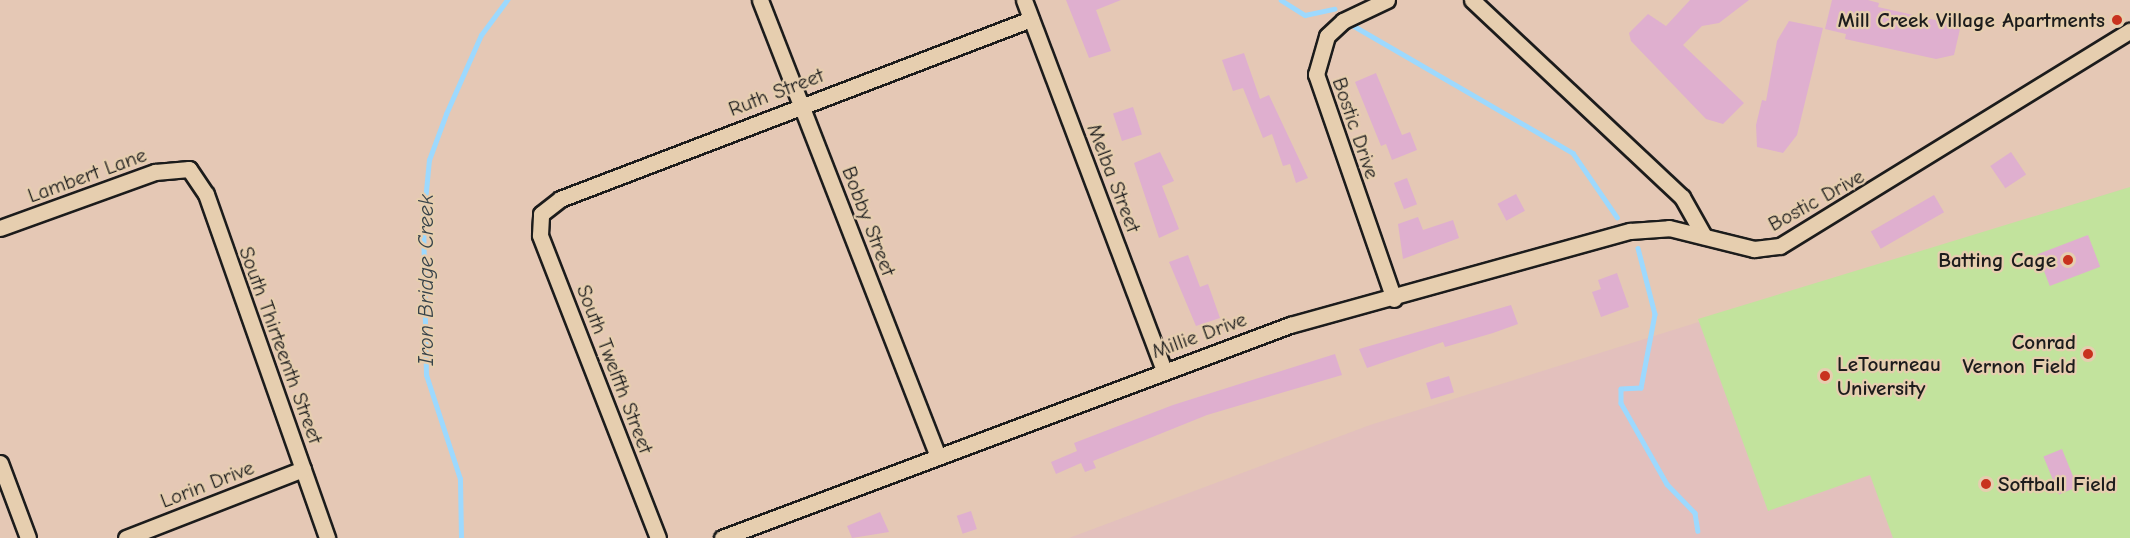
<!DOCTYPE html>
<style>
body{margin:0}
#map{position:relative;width:2130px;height:538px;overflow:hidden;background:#e5c8b5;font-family:"Comic Neue",sans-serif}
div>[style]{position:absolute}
.built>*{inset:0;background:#e3c0bd}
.green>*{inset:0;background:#c2e39d}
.stream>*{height:4.5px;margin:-2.25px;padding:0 2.25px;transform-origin:2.25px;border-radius:2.25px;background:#9dd9fe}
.building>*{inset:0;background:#dfafcf;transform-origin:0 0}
.roads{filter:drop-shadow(2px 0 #1c1c1c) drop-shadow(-2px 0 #1c1c1c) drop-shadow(0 2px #1c1c1c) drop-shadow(0 -2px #1c1c1c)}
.minor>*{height:15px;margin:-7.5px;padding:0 7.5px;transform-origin:7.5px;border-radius:7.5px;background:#e6ceaf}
.dots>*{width:16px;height:16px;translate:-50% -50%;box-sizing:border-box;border:3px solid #e6ceaf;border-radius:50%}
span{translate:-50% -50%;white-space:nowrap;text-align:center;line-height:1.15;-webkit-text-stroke:4.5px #e6ceaf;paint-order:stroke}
.poi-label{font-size:21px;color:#1c1c1c;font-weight:700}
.right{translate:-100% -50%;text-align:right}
.left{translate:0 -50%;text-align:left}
.street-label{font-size:21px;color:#1c1c1c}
.water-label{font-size:22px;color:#364249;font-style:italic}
</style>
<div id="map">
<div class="built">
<i style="clip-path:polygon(2130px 187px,2130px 538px,1069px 538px,1370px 425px)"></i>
</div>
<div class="green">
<i style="clip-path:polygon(2130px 187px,2130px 538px,1893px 538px,1870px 475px,1768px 511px,1698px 319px)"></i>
</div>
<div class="stream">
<i style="left:1281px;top:0;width:28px;rotate:32deg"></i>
<i style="left:1305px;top:15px;width:30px;rotate:-12deg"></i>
<i style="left:1354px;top:26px;width:253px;rotate:30.1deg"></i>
<i style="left:1573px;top:153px;width:78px;rotate:55.5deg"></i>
<i style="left:1638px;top:248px;width:68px;rotate:75.6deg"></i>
<i style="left:1655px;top:314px;width:75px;rotate:100.7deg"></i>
<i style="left:1641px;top:388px;width:20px;rotate:177deg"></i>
<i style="left:1621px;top:389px;width:14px;rotate:90deg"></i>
<i style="left:1621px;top:403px;width:93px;rotate:60.4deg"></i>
<i style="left:1667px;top:484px;width:40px;rotate:46deg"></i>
<i style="left:1695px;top:513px;width:18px;rotate:81deg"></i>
<i style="left:461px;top:538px;width:59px;rotate:-91deg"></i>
<i style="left:460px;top:479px;width:109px;rotate:-108.1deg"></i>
<i style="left:426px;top:375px;width:153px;rotate:-91.1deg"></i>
<i style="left:423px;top:222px;width:62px;rotate:-84.5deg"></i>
<i style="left:429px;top:160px;width:49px;rotate:-69.7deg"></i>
<i style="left:446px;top:114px;width:86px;rotate:-66.1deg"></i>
<i style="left:481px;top:35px;width:44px;rotate:-53.4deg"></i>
</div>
<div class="building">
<i style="clip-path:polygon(1066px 0,1121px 0,1096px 10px,1111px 51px,1089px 58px)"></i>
<i style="clip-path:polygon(1690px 0,1749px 0,1719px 23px,1702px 26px,1683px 45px,1744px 103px,1723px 124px,1706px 119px,1631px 41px,1629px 33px,1648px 14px,1666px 26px)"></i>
<i style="clip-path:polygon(1832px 0,1868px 0,1879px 3px,1878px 7px,1953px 24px,1960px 29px,1954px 55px,1936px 59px,1845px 39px,1846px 34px,1825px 29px)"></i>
<i style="clip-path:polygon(1789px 21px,1823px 28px,1797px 135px,1783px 153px,1757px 147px,1756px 125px,1762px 100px,1766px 101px,1777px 41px)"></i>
<i style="clip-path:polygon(1244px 53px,1260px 99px,1269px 95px,1308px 178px,1296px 183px,1290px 164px,1283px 166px,1272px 134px,1263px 138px,1243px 88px,1233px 91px,1222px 60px)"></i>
<i style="clip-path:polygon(1376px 73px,1402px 135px,1410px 132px,1417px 150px,1392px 160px,1386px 144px,1381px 146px,1355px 82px)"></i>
<i style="left:1133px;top:107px;width:29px;height:21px;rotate:72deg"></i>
<i style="clip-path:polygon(1160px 152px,1174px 181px,1162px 186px,1179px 229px,1159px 238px,1134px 163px)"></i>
<i style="left:2011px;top:152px;width:27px;height:25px;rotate:56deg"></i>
<i style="left:1407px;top:178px;width:28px;height:14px;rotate:69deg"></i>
<i style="left:1516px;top:194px;width:19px;height:21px;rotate:62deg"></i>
<i style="left:1934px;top:195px;width:20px;height:73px;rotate:60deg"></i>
<i style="clip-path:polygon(1418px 217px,1423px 230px,1453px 220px,1459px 238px,1403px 259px,1398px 224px)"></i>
<i style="left:2088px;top:235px;width:34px;height:54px;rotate:69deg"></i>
<i style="clip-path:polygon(1188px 255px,1200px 287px,1208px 284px,1220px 318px,1196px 326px,1169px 262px)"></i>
<i style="clip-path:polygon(1617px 273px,1629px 307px,1601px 317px,1592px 292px,1601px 289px,1598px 280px)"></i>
<i style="clip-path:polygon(1511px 305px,1518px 324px,1493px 333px,1445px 347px,1443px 342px,1367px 368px,1359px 349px)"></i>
<i style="clip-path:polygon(1335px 354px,1342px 375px,1207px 415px,1093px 461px,1096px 468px,1085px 472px,1081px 463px,1056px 474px,1051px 462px,1077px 451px,1074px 443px,1173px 405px)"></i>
<i style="left:1449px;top:376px;width:17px;height:24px;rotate:73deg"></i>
<i style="left:2062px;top:449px;width:41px;height:20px;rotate:68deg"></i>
<i style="left:971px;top:511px;width:19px;height:15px;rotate:72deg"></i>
<i style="clip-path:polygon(880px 512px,889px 532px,852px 538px,847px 526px)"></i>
</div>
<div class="roads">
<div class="minor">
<i style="left:760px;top:0;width:490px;rotate:68.7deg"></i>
<i style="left:1024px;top:0;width:396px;rotate:69.3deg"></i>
<i style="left:1387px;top:0;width:49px;rotate:154.5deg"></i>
<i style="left:1343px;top:21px;width:22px;rotate:137deg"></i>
<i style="left:1327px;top:36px;width:40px;rotate:106deg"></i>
<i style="left:1316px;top:74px;width:238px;rotate:70.9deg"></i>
<i style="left:1472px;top:0;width:288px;rotate:43.2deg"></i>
<i style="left:1682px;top:197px;width:45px;rotate:60.6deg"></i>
<i style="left:0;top:228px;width:165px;rotate:-19.9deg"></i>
<i style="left:155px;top:172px;width:34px;rotate:-5deg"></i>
<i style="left:189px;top:169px;width:30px;rotate:56deg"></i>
<i style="left:206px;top:194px;width:365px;rotate:70.6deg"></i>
<i style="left:0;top:463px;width:80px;rotate:69.5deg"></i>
<i style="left:126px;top:538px;width:190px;rotate:-21.3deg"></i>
<i style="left:658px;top:538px;width:325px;rotate:-111.3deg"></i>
<i style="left:540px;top:235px;width:21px;rotate:-87deg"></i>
<i style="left:541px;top:214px;width:24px;rotate:-38deg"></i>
<i style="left:560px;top:199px;width:504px;rotate:-20.92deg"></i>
<i style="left:722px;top:538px;width:607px;rotate:-20.56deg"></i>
<i style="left:1290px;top:325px;width:353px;rotate:-15.5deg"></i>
<i style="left:1630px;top:231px;width:39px;rotate:-4deg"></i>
<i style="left:1669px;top:228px;width:88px;rotate:13.9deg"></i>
<i style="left:1754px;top:249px;width:26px;rotate:-7deg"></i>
<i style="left:1780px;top:246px;width:411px;rotate:-31.6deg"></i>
</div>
</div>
<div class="dots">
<i style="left:2117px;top:20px;background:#c8321e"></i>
<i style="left:2068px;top:260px;background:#c8321e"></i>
<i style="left:2088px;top:354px;background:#c8321e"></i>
<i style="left:1825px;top:376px;background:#c8321e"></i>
<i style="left:1986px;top:484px;background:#c8321e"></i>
</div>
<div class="poi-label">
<span class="right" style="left:2105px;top:20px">Mill Creek Village Apartments</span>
<span class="right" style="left:2056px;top:260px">Batting Cage</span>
<span class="right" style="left:2076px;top:354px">Conrad<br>Vernon Field</span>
<span class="left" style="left:1837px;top:376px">LeTourneau<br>University</span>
<span class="left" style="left:1998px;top:484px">Softball Field</span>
</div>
<div class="street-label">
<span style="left:776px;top:92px;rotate:-21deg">Ruth Street</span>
<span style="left:1356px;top:128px;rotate:71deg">Bostic Drive</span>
<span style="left:87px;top:175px;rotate:-20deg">Lambert Lane</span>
<span style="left:1114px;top:178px;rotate:69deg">Melba Street</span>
<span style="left:1816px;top:200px;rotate:-29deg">Bostic Drive</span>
<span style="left:869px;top:221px;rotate:69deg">Bobby Street</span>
<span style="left:1199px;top:335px;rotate:-20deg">Millie Drive</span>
<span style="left:281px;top:345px;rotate:70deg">South Thirteenth Street</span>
<span style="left:615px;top:369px;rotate:69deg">South Twelfth Street</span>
<span style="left:207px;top:484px;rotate:-21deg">Lorin Drive</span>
</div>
<div class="water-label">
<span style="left:427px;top:280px;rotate:-90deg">Iron Bridge Creek</span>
</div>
</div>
